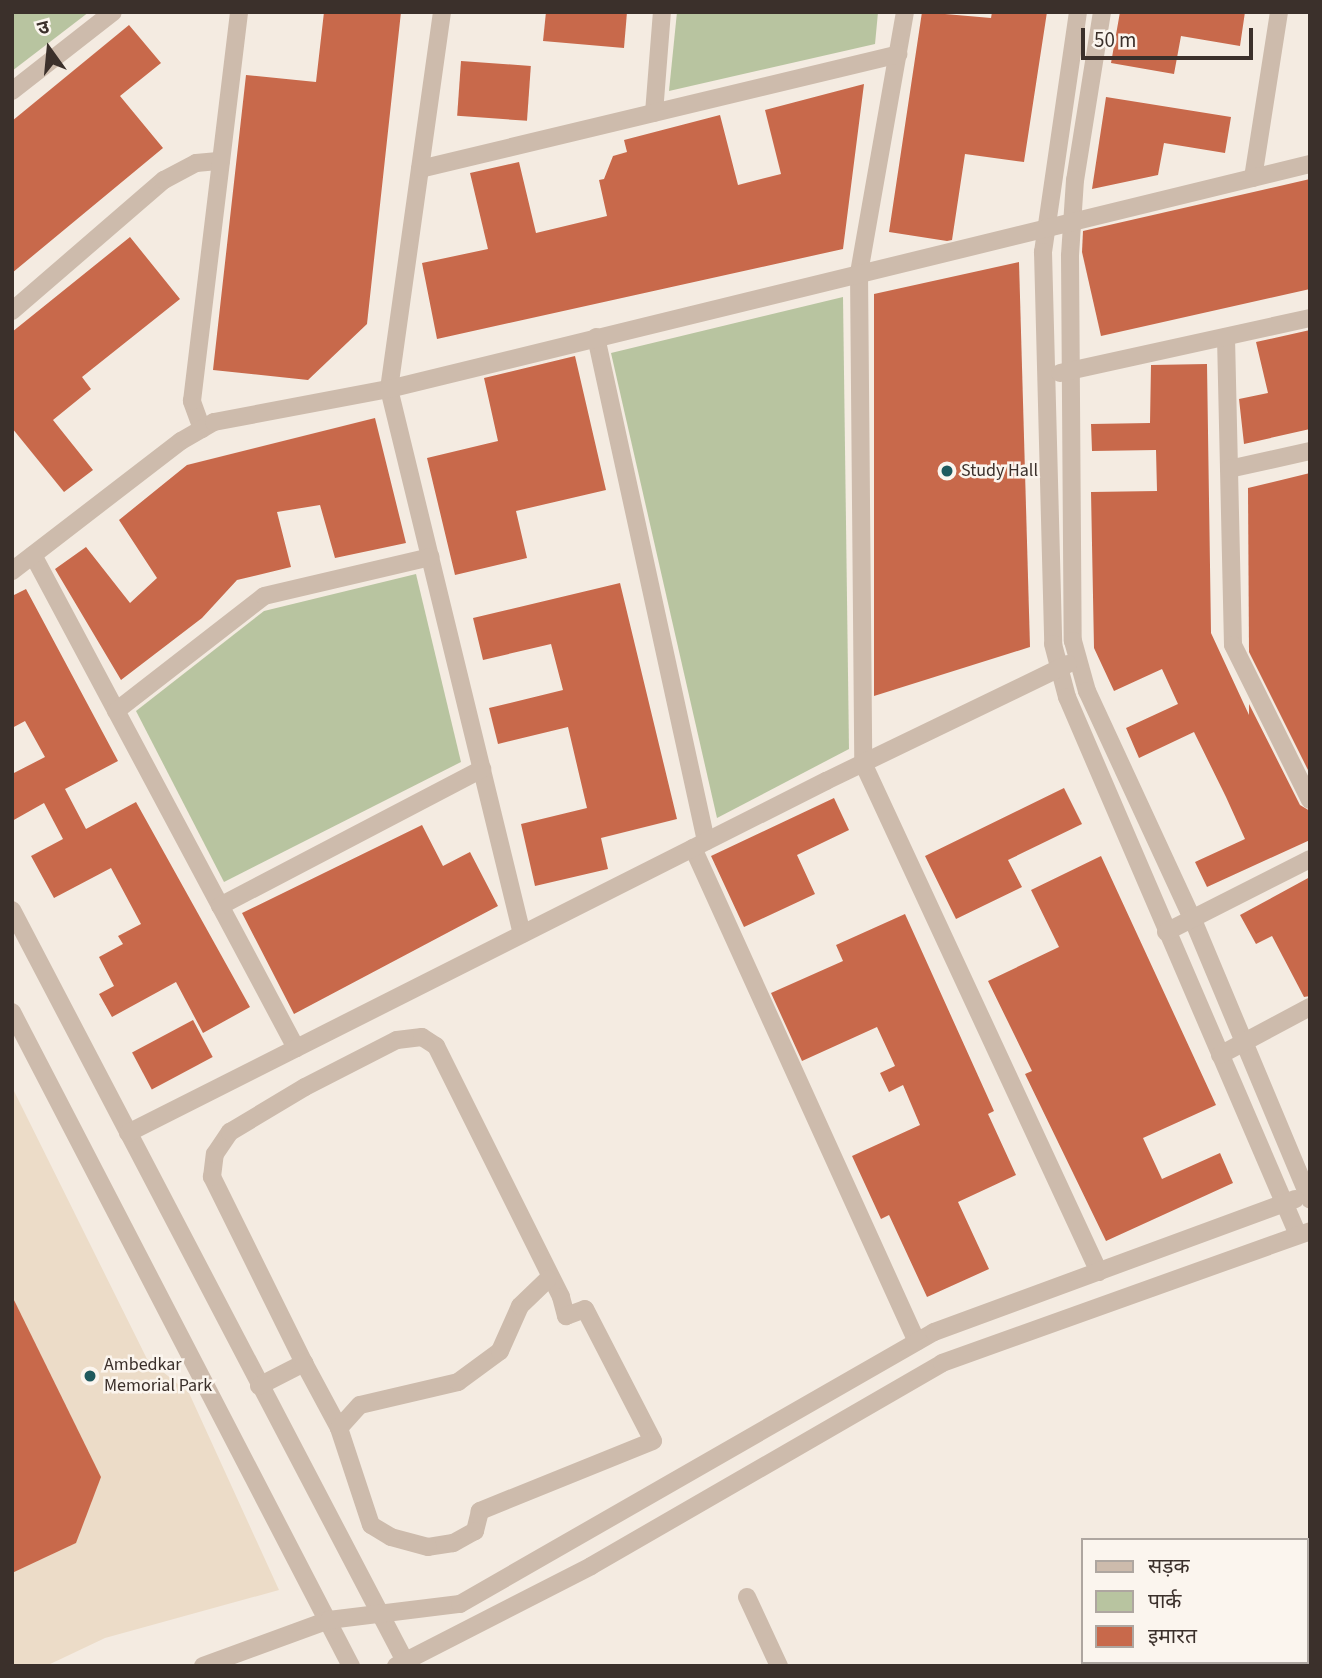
<!DOCTYPE html>
<meta charset="utf-8">
<style>
body{margin:0}
#map{position:relative;width:1322px;height:1678px;overflow:hidden;background:#f4ebe1;font-family:"Source Sans 3","Noto Sans Devanagari",sans-serif}
div>[style]{position:absolute}
.green>*{inset:0;background:#b8c4a0}
.plaza>*{inset:0;background:#ecdcc8}
.building>*{inset:0;background:#c8694b;transform-origin:0 0}
.minor>*{height:18px;margin:-9px;padding:0 9px;transform-origin:9px;border-radius:9px;background:#cdbbac}
.dots>*{width:19px;height:19px;translate:-50% -50%;box-sizing:border-box;border:4px solid #fbf5ee;border-radius:50%}
span{translate:-50% -50%;white-space:nowrap;text-align:center;line-height:1.15;-webkit-text-stroke:5px #fbf5ee;paint-order:stroke}
.poi-label{font-size:18px;color:#3b302b}
.left{translate:0 -50%;text-align:left}
.frame{position:absolute;inset:0;border:14px solid #3b302b;pointer-events:none}
.legend{position:absolute;left:1081px;top:1538px;width:228px;height:126px;box-sizing:border-box;background:#fbf5ee;border:2px solid #aea6a0;margin:0;padding:9px 12px;list-style:none;font-size:21px;color:#3b302b}
.legend li{display:flex;align-items:center;gap:14px;height:35px}
.legend b{width:35px;border:2px solid #aea6a0}
.north{position:absolute;left:14px;top:14px;width:70px;height:70px;-webkit-text-stroke:5px #fbf5ee;paint-order:stroke;rotate:345deg;font-size:19px;font-weight:700;line-height:28px;text-align:center;color:#3b302b}
.north::after{content:'';display:block;margin:auto;width:24px;height:32px;background:#3b302b;clip-path:polygon(50% 0,100% 100%,50% 72%,0 100%)}
.scale{position:absolute;left:1081px;top:28px;width:172px;height:32px;box-sizing:border-box;border:4px solid #3b302b;border-top:0;padding-left:9px;font-size:21px;line-height:24px;white-space:nowrap;color:#3b302b;-webkit-text-stroke:5px #fbf5ee;paint-order:stroke}
</style>
<div id="map">
<div class="green">
<i style="clip-path:polygon(12px 12px,89px 12px,12px 71px)"></i>
<i style="clip-path:polygon(677px 12px,878px 12px,875px 44px,669px 91px)"></i>
<i style="clip-path:polygon(843px 297px,849px 749px,717px 818px,611px 353px)"></i>
<i style="clip-path:polygon(416px 574px,461px 762px,224px 882px,136px 711px,264px 611px)"></i>
</div>
<div class="plaza">
<i style="clip-path:polygon(12px 1087px,147px 1359px,189px 1393px,279px 1590px,105px 1638px,46px 1666px,12px 1666px)"></i>
</div>
<div class="building">
<i style="clip-path:polygon(324px 12px,401px 12px,367px 324px,308px 380px,213px 370px,246px 75px,316px 82px)"></i>
<i style="clip-path:polygon(546px 12px,627px 12px,624px 48px,543px 41px)"></i>
<i style="clip-path:polygon(922px 12px,991px 18px,992px 12px,1047px 12px,1024px 162px,965px 154px,952px 240px,947px 241px,889px 232px)"></i>
<i style="clip-path:polygon(1120px 12px,1245px 12px,1240px 46px,1181px 36px,1174px 74px,1111px 63px)"></i>
<i style="clip-path:polygon(129px 25px,161px 63px,120px 96px,163px 148px,12px 273px,12px 121px)"></i>
<i style="left:461px;top:61px;width:70px;height:55px;rotate:4deg"></i>
<i style="clip-path:polygon(864px 84px,843px 249px,437px 339px,422px 263px,488px 249px,470px 173px,519px 162px,536px 233px,607px 216px,599px 180px,604px 179px,613px 156px,627px 152px,624px 140px,720px 115px,738px 185px,781px 174px,765px 110px)"></i>
<i style="clip-path:polygon(1106px 97px,1231px 117px,1225px 153px,1164px 143px,1158px 175px,1092px 189px)"></i>
<i style="clip-path:polygon(1310px 179px,1310px 289px,1101px 336px,1082px 252px,1083px 231px)"></i>
<i style="clip-path:polygon(130px 237px,180px 299px,82px 377px,91px 389px,53px 420px,93px 470px,64px 492px,12px 428px,12px 332px)"></i>
<i style="clip-path:polygon(1019px 262px,1030px 647px,874px 696px,874px 294px)"></i>
<i style="clip-path:polygon(1310px 330px,1310px 429px,1244px 444px,1239px 399px,1268px 393px,1256px 342px)"></i>
<i style="clip-path:polygon(575px 356px,606px 490px,516px 511px,527px 558px,455px 575px,427px 458px,498px 441px,484px 378px)"></i>
<i style="clip-path:polygon(1207px 364px,1211px 633px,1249px 715px,1249px 704px,1300px 805px,1310px 811px,1310px 840px,1207px 887px,1195px 862px,1245px 839px,1226px 797px,1194px 732px,1139px 758px,1126px 728px,1178px 704px,1162px 669px,1114px 691px,1094px 648px,1091px 492px,1157px 491px,1156px 450px,1092px 451px,1091px 424px,1150px 423px,1151px 365px)"></i>
<i style="clip-path:polygon(375px 418px,406px 543px,335px 558px,320px 505px,277px 512px,291px 567px,237px 580px,202px 618px,121px 680px,55px 569px,86px 547px,130px 603px,157px 578px,119px 520px,187px 465px)"></i>
<i style="clip-path:polygon(1310px 473px,1310px 774px,1249px 652px,1248px 488px)"></i>
<i style="clip-path:polygon(620px 583px,677px 819px,601px 838px,608px 869px,535px 886px,521px 824px,587px 808px,568px 727px,498px 744px,489px 708px,563px 690px,551px 644px,483px 660px,473px 618px)"></i>
<i style="clip-path:polygon(26px 589px,118px 761px,65px 789px,86px 829px,136px 802px,250px 1007px,203px 1033px,176px 982px,112px 1017px,99px 994px,114px 986px,99px 957px,123px 944px,118px 936px,141px 924px,111px 868px,54px 898px,31px 856px,63px 839px,44px 803px,12px 821px,12px 774px,45px 757px,25px 721px,12px 728px,12px 596px)"></i>
<i style="clip-path:polygon(1064px 788px,1082px 824px,1008px 860px,1022px 887px,956px 919px,925px 856px)"></i>
<i style="clip-path:polygon(834px 798px,849px 830px,797px 855px,815px 894px,744px 927px,711px 856px)"></i>
<i style="clip-path:polygon(422px 825px,443px 866px,470px 852px,498px 906px,294px 1014px,242px 913px)"></i>
<i style="clip-path:polygon(1101px 856px,1216px 1105px,1143px 1138px,1162px 1179px,1220px 1153px,1233px 1183px,1106px 1241px,1025px 1074px,1032px 1071px,988px 981px,1059px 947px,1031px 890px)"></i>
<i style="clip-path:polygon(1310px 877px,1310px 996px,1304px 997px,1272px 936px,1256px 944px,1240px 915px)"></i>
<i style="clip-path:polygon(905px 914px,994px 1111px,988px 1114px,1016px 1175px,958px 1202px,989px 1269px,927px 1297px,889px 1215px,881px 1219px,852px 1156px,920px 1125px,903px 1085px,889px 1092px,880px 1073px,895px 1066px,877px 1027px,802px 1061px,771px 993px,843px 961px,836px 945px)"></i>
<i style="left:193px;top:1020px;width:42px;height:69px;rotate:62deg"></i>
<i style="clip-path:polygon(12px 1296px,101px 1477px,76px 1543px,12px 1573px)"></i>
</div>
<div class="minor">
<i style="left:442px;top:12px;width:381px;rotate:98deg"></i>
<i style="left:389px;top:389px;width:561px;rotate:76.29deg"></i>
<i style="left:905px;top:12px;width:264px;rotate:100deg"></i>
<i style="left:859px;top:272px;width:491px;rotate:89.5deg"></i>
<i style="left:863px;top:763px;width:561px;rotate:65.13deg"></i>
<i style="left:1078px;top:12px;width:243px;rotate:98.3deg"></i>
<i style="left:1043px;top:252px;width:392px;rotate:88.5deg"></i>
<i style="left:1053px;top:644px;width:55px;rotate:75.2deg"></i>
<i style="left:1067px;top:697px;width:585px;rotate:66.76deg"></i>
<i style="left:1102px;top:12px;width:170px;rotate:99.1deg"></i>
<i style="left:1075px;top:180px;width:76px;rotate:93.8deg"></i>
<i style="left:1070px;top:256px;width:385px;rotate:89.6deg"></i>
<i style="left:1073px;top:641px;width:52px;rotate:74.4deg"></i>
<i style="left:1087px;top:691px;width:252px;rotate:65.2deg"></i>
<i style="left:1193px;top:920px;width:303px;rotate:67.3deg"></i>
<i style="left:12px;top:91px;width:128px;rotate:-38deg"></i>
<i style="left:654px;top:113px;width:101px;rotate:-85.5deg"></i>
<i style="left:420px;top:169px;width:492px;rotate:-13.5deg"></i>
<i style="left:1253px;top:178px;width:168px;rotate:-81.1deg"></i>
<i style="left:12px;top:311px;width:201px;rotate:-40.8deg"></i>
<i style="left:164px;top:180px;width:36px;rotate:-28deg"></i>
<i style="left:196px;top:163px;width:25px;rotate:-5deg"></i>
<i style="left:596px;top:337px;width:516px;rotate:77.69deg"></i>
<i style="left:1226px;top:337px;width:308px;rotate:88.7deg"></i>
<i style="left:1233px;top:645px;width:173px;rotate:63.6deg"></i>
<i style="left:1060px;top:373px;width:256px;rotate:-12.4deg"></i>
<i style="left:202px;top:429px;width:30px;rotate:-110deg"></i>
<i style="left:192px;top:401px;width:392px;rotate:-83.1deg"></i>
<i style="left:1229px;top:469px;width:83px;rotate:-12.5deg"></i>
<i style="left:33px;top:555px;width:559px;rotate:61.92deg"></i>
<i style="left:12px;top:571px;width:213px;rotate:-37.6deg"></i>
<i style="left:181px;top:441px;width:38px;rotate:-30deg"></i>
<i style="left:214px;top:422px;width:178px;rotate:-10.7deg"></i>
<i style="left:389px;top:389px;width:948px;rotate:-13.73deg"></i>
<i style="left:116px;top:711px;width:187px;rotate:-37.8deg"></i>
<i style="left:264px;top:596px;width:171px;rotate:-13.2deg"></i>
<i style="left:693px;top:848px;width:542px;rotate:65.61deg"></i>
<i style="left:220px;top:906px;width:296px;rotate:-27.6deg"></i>
<i style="left:12px;top:910px;width:848px;rotate:62.38deg"></i>
<i style="left:1166px;top:932px;width:161px;rotate:-26.9deg"></i>
<i style="left:12px;top:1012px;width:737px;rotate:62.6deg"></i>
<i style="left:1220px;top:1055px;width:102px;rotate:-28.1deg"></i>
<i style="left:128px;top:1133px;width:782px;rotate:-26.76deg"></i>
<i style="left:826px;top:781px;width:269px;rotate:-25.8deg"></i>
<i style="left:259px;top:1386px;width:51px;rotate:-27.1deg"></i>
<i style="left:304px;top:1363px;width:208px;rotate:-116.3deg"></i>
<i style="left:212px;top:1177px;width:23px;rotate:-83deg"></i>
<i style="left:215px;top:1154px;width:27px;rotate:-56deg"></i>
<i style="left:230px;top:1132px;width:87px;rotate:-31deg"></i>
<i style="left:305px;top:1087px;width:103px;rotate:-27.1deg"></i>
<i style="left:397px;top:1040px;width:25px;rotate:-7deg"></i>
<i style="left:422px;top:1037px;width:17px;rotate:33deg"></i>
<i style="left:436px;top:1046px;width:280px;rotate:63.5deg"></i>
<i style="left:561px;top:1297px;width:20px;rotate:75deg"></i>
<i style="left:566px;top:1316px;width:20px;rotate:-20deg"></i>
<i style="left:585px;top:1309px;width:148px;rotate:62.7deg"></i>
<i style="left:653px;top:1441px;width:187px;rotate:158deg"></i>
<i style="left:480px;top:1511px;width:21px;rotate:104deg"></i>
<i style="left:475px;top:1531px;width:25px;rotate:151deg"></i>
<i style="left:453px;top:1543px;width:25px;rotate:171deg"></i>
<i style="left:428px;top:1547px;width:38px;rotate:-165deg"></i>
<i style="left:391px;top:1537px;width:23px;rotate:-149deg"></i>
<i style="left:371px;top:1525px;width:102px;rotate:-108.3deg"></i>
<i style="left:339px;top:1428px;width:74px;rotate:-118.3deg"></i>
<i style="left:339px;top:1428px;width:31px;rotate:-48deg"></i>
<i style="left:360px;top:1405px;width:101px;rotate:-13.2deg"></i>
<i style="left:458px;top:1382px;width:52px;rotate:-36.4deg"></i>
<i style="left:500px;top:1351px;width:49px;rotate:-66deg"></i>
<i style="left:520px;top:1306px;width:39px;rotate:-44deg"></i>
<i style="left:747px;top:1597px;width:76px;rotate:65.1deg"></i>
<i style="left:203px;top:1666px;width:134px;rotate:-20.1deg"></i>
<i style="left:329px;top:1620px;width:132px;rotate:-7deg"></i>
<i style="left:460px;top:1604px;width:546px;rotate:-29.85deg"></i>
<i style="left:934px;top:1332px;width:385px;rotate:-20.2deg"></i>
<i style="left:396px;top:1666px;width:219px;rotate:-27.1deg"></i>
<i style="left:591px;top:1566px;width:405px;rotate:-30deg"></i>
<i style="left:942px;top:1363px;width:391px;rotate:-19.7deg"></i>
</div>
<div class="dots">
<i style="left:947px;top:471px;background:#1f5a5e"></i>
<i style="left:90px;top:1376px;background:#1f5a5e"></i>
</div>
<div class="poi-label">
<span class="left" style="left:961px;top:471px">Study Hall</span>
<span class="left" style="left:104px;top:1376px">Ambedkar<br>Memorial Park</span>
</div>
<div class="frame"></div>
<ul class="legend">
<li><b style="height:9px;background:#cdbbac"></b>सड़क</li>
<li><b style="height:19px;background:#b8c4a0"></b>पार्क</li>
<li><b style="height:19px;background:#c8694b"></b>इमारत</li>
</ul>
<div class="north">उ</div>
<div class="scale">50 m</div>
</div>
